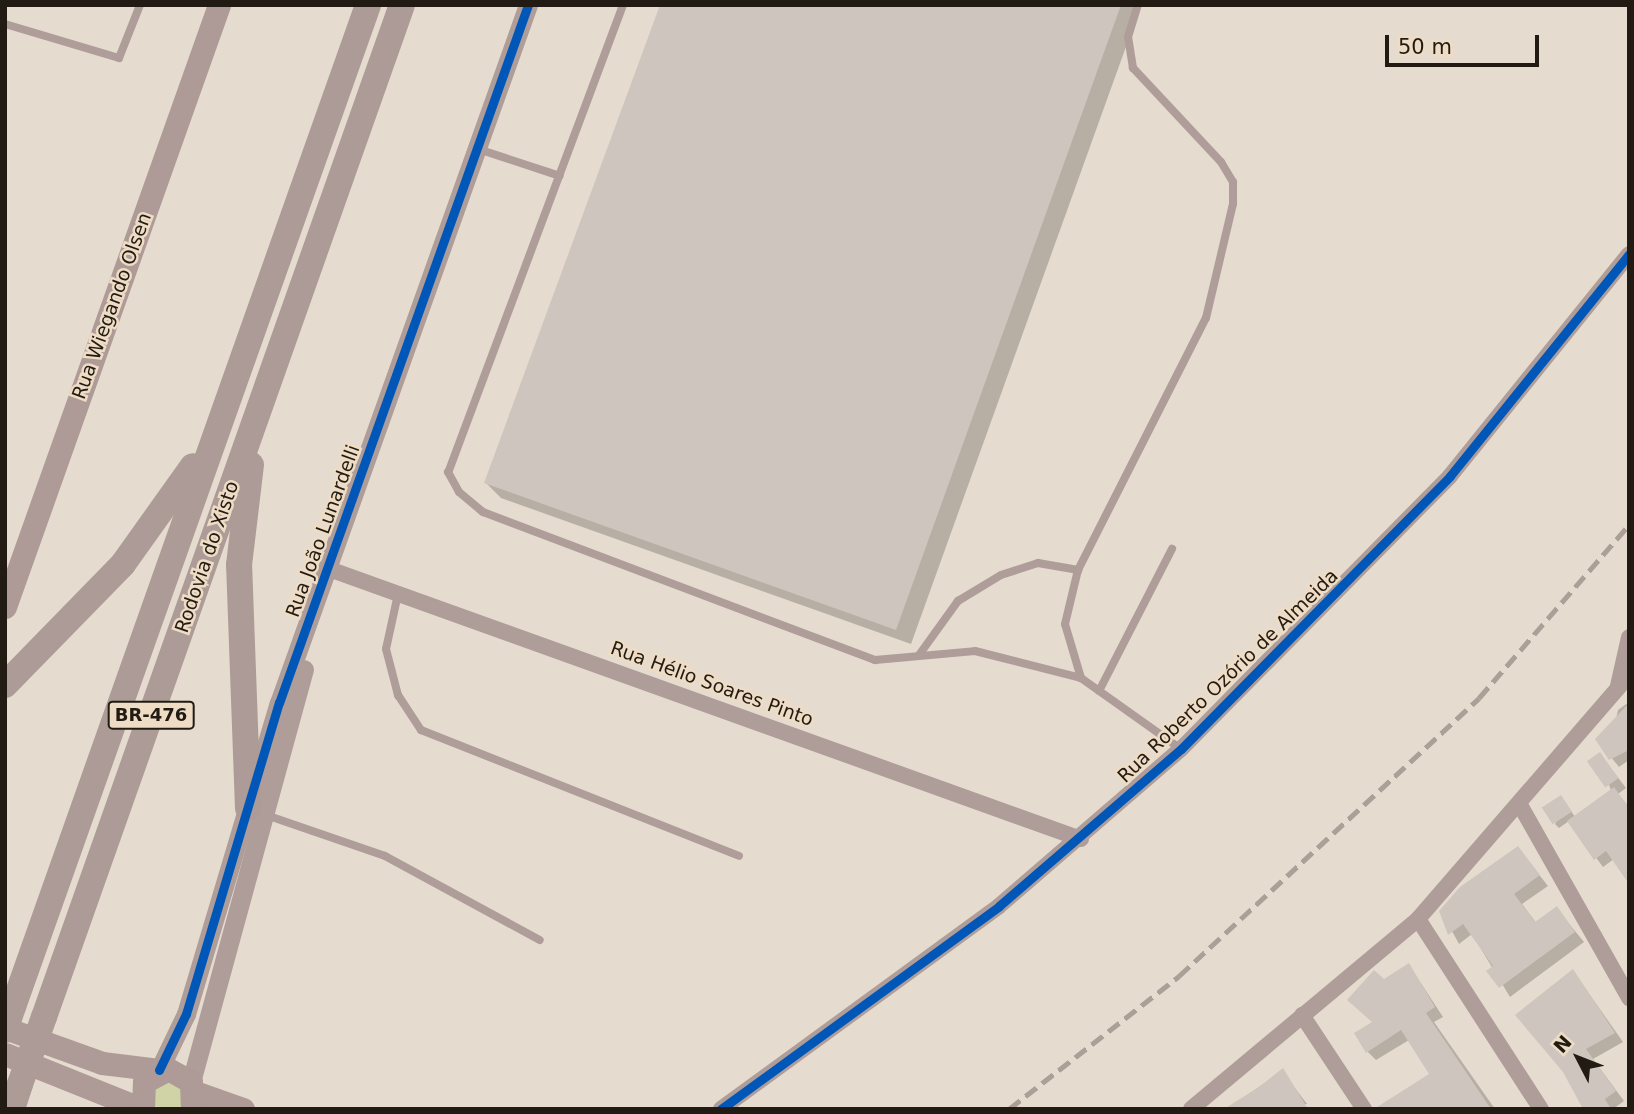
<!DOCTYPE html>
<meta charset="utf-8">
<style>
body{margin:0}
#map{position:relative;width:1634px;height:1114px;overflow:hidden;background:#e5dbce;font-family:"DejaVu Sans",sans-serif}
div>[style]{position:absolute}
.green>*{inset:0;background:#d0d3a5}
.shadow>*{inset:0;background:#0003}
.building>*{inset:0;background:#cec5be;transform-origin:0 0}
.service>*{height:8px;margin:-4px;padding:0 4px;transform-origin:4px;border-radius:4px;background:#af9d9a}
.minor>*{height:16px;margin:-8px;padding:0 8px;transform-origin:8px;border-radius:8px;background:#af9d9a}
.tertiary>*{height:19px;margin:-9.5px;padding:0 9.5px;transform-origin:9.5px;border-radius:9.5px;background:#af9d9a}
.secondary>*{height:23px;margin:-11.5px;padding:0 11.5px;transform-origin:11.5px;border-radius:11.5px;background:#ae9a97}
.trunk>*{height:26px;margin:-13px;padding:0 13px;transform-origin:13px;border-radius:13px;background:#ac9b96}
.rail>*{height:5px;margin-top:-2.5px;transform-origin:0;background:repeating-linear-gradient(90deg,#ab9f98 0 14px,transparent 0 21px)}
.trunk-bridge>*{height:26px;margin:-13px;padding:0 13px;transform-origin:13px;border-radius:13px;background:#ac9b96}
.cycleway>*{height:9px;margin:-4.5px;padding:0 4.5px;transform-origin:4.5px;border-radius:4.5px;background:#0057b8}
span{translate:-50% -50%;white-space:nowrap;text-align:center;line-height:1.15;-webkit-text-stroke:5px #eedcc5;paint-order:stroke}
.shield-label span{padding:2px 5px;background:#eedcc5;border:2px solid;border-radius:5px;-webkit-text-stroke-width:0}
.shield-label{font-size:18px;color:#221b13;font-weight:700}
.street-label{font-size:19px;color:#221b13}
.frame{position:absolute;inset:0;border:7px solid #221b13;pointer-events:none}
.north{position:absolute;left:1543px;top:1023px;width:70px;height:70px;-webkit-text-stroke:5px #eedcc5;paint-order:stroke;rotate:312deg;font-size:19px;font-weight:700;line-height:28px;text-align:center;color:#221b13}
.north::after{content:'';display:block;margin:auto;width:24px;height:32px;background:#221b13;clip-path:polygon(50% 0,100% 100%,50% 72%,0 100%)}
.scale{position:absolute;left:1385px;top:35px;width:154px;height:32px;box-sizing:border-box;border:4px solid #221b13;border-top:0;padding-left:9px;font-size:21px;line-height:24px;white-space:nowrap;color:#221b13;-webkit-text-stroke:5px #eedcc5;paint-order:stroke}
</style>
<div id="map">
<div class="green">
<i style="clip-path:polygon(166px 1080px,181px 1086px,181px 1109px,152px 1106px,153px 1089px)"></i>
</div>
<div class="shadow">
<i style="clip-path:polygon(661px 5px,1141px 5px,911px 644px,501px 498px,486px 483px)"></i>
<i style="clip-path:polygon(1629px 702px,1629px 760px,1619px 767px,1597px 740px,1614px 728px,1618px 710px)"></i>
<i style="clip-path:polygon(1600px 754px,1626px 788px,1618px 794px,1629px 807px,1629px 878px,1614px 859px,1603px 867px,1569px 821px,1559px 828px,1555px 824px,1565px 802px,1575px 817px,1611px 791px)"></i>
<i style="clip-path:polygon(1518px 848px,1548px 886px,1522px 904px,1537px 924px,1557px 909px,1584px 942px,1510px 997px,1472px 934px,1459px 944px,1441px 911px)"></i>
<i style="clip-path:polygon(1409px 965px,1443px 1017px,1434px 1022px,1495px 1109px,1388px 1109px,1431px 1075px,1409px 1040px,1376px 1060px,1367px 1051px,1384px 981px)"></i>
<i style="clip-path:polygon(1573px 971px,1623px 1042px,1593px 1059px,1624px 1101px,1613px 1109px,1586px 1109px)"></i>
<i style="clip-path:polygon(1282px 1071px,1307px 1104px,1227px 1109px)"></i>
</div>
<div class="building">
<i style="clip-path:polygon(660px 5px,1121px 5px,896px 630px,484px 483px)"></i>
<i style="clip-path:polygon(1629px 703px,1629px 750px,1609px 760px,1595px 739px)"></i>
<i style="left:1600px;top:752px;width:32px;height:16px;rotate:55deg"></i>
<i style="clip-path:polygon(1614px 787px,1629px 808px,1629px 884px,1606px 851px,1594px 860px,1567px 821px)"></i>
<i style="left:1561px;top:795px;width:20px;height:23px;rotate:57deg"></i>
<i style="clip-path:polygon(1518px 846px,1540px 875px,1514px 894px,1535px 922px,1557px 906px,1575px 932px,1499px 988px,1486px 971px,1493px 966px,1463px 924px,1448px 935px,1439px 911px,1460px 887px)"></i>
<i style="clip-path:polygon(1409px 963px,1435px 1007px,1426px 1013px,1491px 1109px,1374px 1109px,1429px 1074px,1401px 1030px,1366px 1053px,1354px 1033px,1372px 1022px,1347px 1000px,1374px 970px,1384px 979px)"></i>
<i style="clip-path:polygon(1573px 969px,1615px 1033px,1586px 1049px,1616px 1091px,1605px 1099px,1611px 1109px,1583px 1109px,1563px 1072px,1515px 1015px)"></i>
<i style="clip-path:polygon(1283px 1068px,1308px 1109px,1224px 1109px,1259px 1087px)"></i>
</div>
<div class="service">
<i style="left:623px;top:5px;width:499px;rotate:110.5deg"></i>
<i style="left:448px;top:472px;width:23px;rotate:61deg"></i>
<i style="left:459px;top:492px;width:31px;rotate:40deg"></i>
<i style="left:483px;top:512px;width:419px;rotate:20.7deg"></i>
<i style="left:875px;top:660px;width:100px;rotate:-5.1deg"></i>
<i style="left:975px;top:651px;width:109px;rotate:14.3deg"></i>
<i style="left:1081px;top:678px;width:123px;rotate:35.4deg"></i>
<i style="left:5px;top:24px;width:119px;rotate:16.6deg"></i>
<i style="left:119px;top:58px;width:57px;rotate:-68.4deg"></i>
<i style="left:478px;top:149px;width:86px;rotate:18.2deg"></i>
<i style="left:398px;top:594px;width:56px;rotate:102.3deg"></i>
<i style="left:386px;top:649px;width:48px;rotate:75.4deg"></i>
<i style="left:398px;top:695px;width:42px;rotate:56.7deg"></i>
<i style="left:421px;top:730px;width:342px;rotate:21.6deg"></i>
<i style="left:919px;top:655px;width:67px;rotate:-54.2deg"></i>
<i style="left:958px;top:601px;width:50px;rotate:-31.2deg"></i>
<i style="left:1001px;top:575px;width:39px;rotate:-18deg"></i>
<i style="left:1038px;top:563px;width:41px;rotate:9.9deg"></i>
<i style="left:1081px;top:678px;width:56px;rotate:-106.5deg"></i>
<i style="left:1065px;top:624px;width:56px;rotate:-76.5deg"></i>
<i style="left:1078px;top:570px;width:283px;rotate:-63.1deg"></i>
<i style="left:1206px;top:318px;width:117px;rotate:-76.7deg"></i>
<i style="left:1233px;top:204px;width:22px;rotate:-90deg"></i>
<i style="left:1233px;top:182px;width:23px;rotate:-121deg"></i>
<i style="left:1221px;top:162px;width:129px;rotate:-133.1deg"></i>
<i style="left:1133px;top:68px;width:31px;rotate:-99deg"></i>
<i style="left:1128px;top:37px;width:34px;rotate:-73deg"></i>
<i style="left:1099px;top:691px;width:160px;rotate:-62.8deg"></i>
<i style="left:266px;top:815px;width:126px;rotate:19deg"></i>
<i style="left:385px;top:856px;width:176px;rotate:28.5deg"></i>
</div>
<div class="minor">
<i style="left:329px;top:569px;width:799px;rotate:19.75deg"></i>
<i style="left:1618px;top:686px;width:50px;rotate:-77.3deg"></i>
<i style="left:1520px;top:805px;width:222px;rotate:60.5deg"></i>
<i style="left:1418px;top:919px;width:226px;rotate:57.1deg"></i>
<i style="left:1302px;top:1015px;width:113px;rotate:56.6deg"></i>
<i style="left:721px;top:1109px;width:344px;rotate:-36.1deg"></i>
<i style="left:999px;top:906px;width:240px;rotate:-40.8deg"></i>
<i style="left:1181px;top:749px;width:383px;rotate:-45.4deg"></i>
<i style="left:1450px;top:476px;width:285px;rotate:-51.1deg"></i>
<i style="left:1191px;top:1109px;width:296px;rotate:-39.9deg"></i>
<i style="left:1418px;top:919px;width:323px;rotate:-49.1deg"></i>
</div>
<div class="tertiary">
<i style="left:159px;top:1070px;width:62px;rotate:-64.3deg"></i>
<i style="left:186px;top:1014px;width:325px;rotate:-73.4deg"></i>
<i style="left:279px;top:703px;width:741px;rotate:-70.37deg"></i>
<i style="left:191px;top:1082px;width:428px;rotate:-74.7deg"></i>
</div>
<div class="secondary">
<i style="left:5px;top:607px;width:639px;rotate:-70.43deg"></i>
<i style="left:5px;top:1028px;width:103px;rotate:19.8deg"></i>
<i style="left:102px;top:1063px;width:57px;rotate:7deg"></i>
<i style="left:5px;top:1054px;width:148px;rotate:21.9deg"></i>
<i style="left:195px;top:1092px;width:51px;rotate:19.5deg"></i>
<i style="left:143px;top:1109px;width:27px;rotate:-88deg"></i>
<i style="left:144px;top:1082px;width:27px;rotate:-28deg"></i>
<i style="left:168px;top:1069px;width:26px;rotate:29deg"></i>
<i style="left:191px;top:1082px;width:27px;rotate:88deg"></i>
</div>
<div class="trunk">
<i style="left:5px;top:685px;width:169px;rotate:-45.7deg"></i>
<i style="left:123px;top:564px;width:120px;rotate:-54.5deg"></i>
<i style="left:248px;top:808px;width:243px;rotate:-92.1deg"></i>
<i style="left:239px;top:565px;width:101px;rotate:-83.2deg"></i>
<i style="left:13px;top:1007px;width:1063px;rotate:-70.49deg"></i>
<i style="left:44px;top:1017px;width:1073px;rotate:-70.52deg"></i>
<i style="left:12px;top:1109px;width:26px;rotate:-72deg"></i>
</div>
<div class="rail">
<i style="left:1009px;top:1109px;width:216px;rotate:-38deg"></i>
<i style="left:1179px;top:976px;width:409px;rotate:-42.8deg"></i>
<i style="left:1479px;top:698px;width:229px;rotate:-49.1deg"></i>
</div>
<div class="trunk-bridge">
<i style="left:5px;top:1030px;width:24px;rotate:-71deg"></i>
<i style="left:20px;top:1084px;width:71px;rotate:-70.3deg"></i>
</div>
<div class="cycleway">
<i style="left:159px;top:1070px;width:62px;rotate:-64.3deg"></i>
<i style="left:186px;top:1014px;width:325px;rotate:-73.4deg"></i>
<i style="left:279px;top:703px;width:741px;rotate:-70.37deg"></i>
<i style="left:721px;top:1109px;width:344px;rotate:-36.1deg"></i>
<i style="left:999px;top:906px;width:240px;rotate:-40.8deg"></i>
<i style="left:1181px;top:749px;width:383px;rotate:-45.4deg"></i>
<i style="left:1450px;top:476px;width:285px;rotate:-51.1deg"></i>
</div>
<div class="shield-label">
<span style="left:151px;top:715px">BR-476</span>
</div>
<div class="street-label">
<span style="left:112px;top:306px;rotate:-70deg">Rua Wiegando Olsen</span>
<span style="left:323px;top:531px;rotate:-70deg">Rua João Lunardelli</span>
<span style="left:207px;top:557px;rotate:-71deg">Rodovia do Xisto</span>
<span style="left:1228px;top:676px;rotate:-44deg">Rua Roberto Ozório de Almeida</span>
<span style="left:712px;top:684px;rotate:20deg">Rua Hélio Soares Pinto</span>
</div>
<div class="frame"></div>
<div class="north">N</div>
<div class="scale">50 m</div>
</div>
